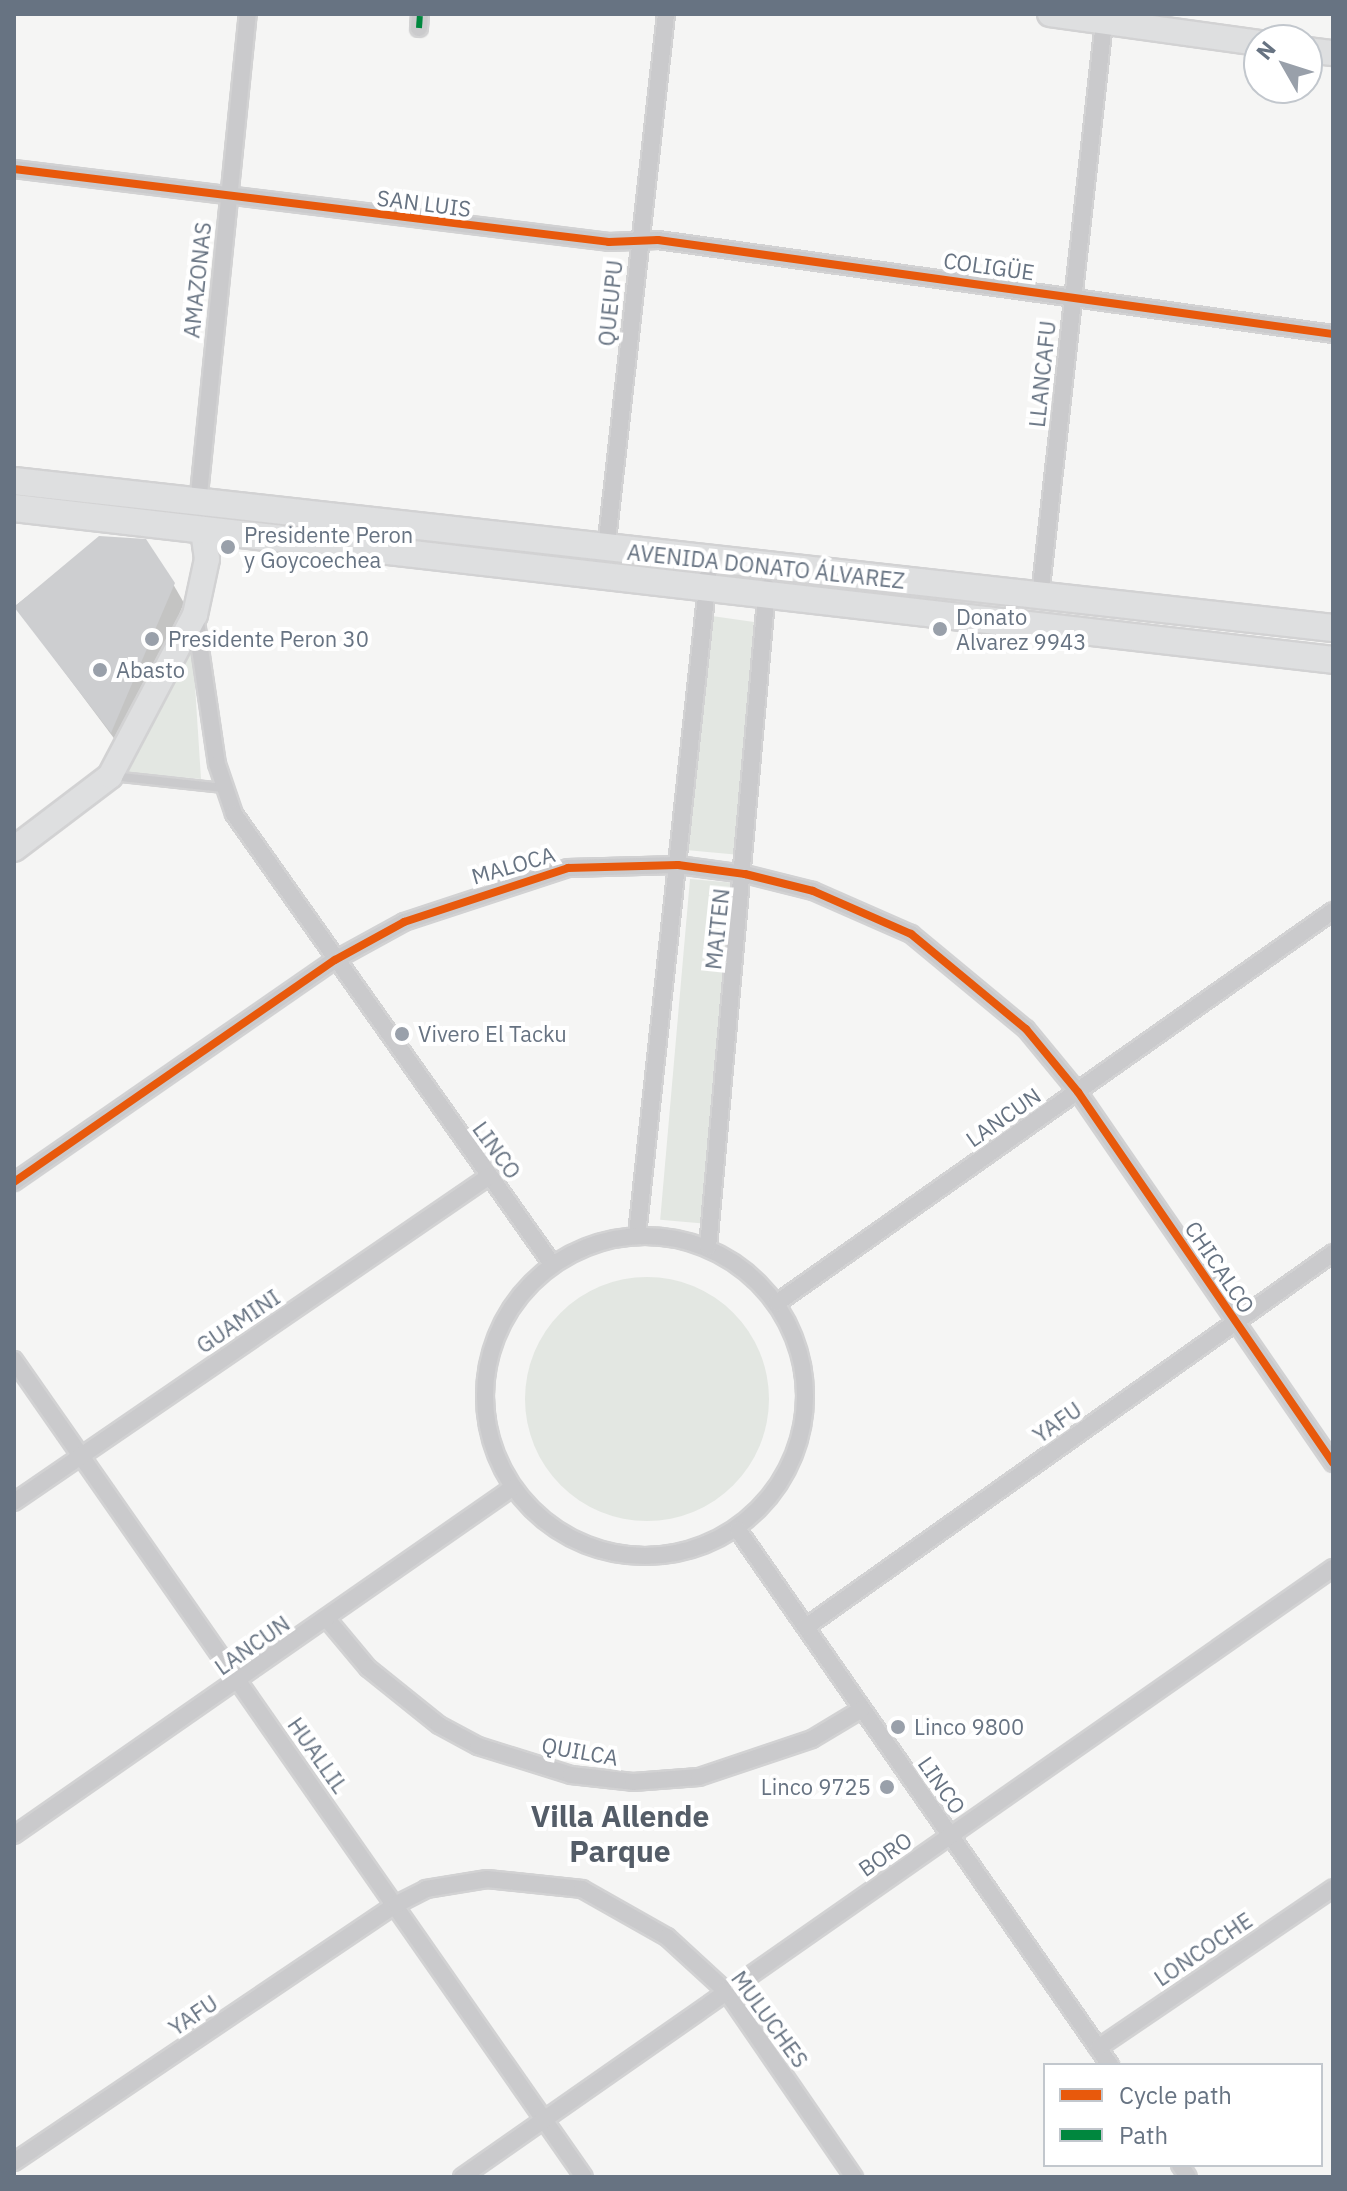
<!DOCTYPE html>
<meta charset="utf-8">
<style>
body{margin:0}
#map{position:relative;width:1347px;height:2191px;overflow:hidden;background:#f5f5f4;font-family:"IBM Plex Sans",sans-serif}
div>[style]{position:absolute}
.green>*{inset:0;background:#e3e7e2;transform-origin:0 0}
.round{border-radius:50%}
.shadow>*{inset:0;background:#0003}
.building>*{inset:0;background:#cdced0}
.roads{filter:drop-shadow(2px 0 #d2d2d3) drop-shadow(-2px 0 #d2d2d3) drop-shadow(0 2px #d2d2d3) drop-shadow(0 -2px #d2d2d3)}
.service>*{height:8px;margin:-4px;padding:0 4px;transform-origin:4px;border-radius:4px;background:#cacacc}
.minor>*{height:16px;margin:-8px;padding:0 8px;transform-origin:8px;border-radius:8px;background:#cacacc}
.minor>.ring{margin:-8px;padding:0;box-sizing:content-box;background:none;border:16px solid #cacacc;border-radius:50%}
.secondary>*{height:24px;margin:-12px;padding:0 12px;transform-origin:12px;border-radius:12px;background:#dedfe0}
.primary>*{height:26px;margin:-13px;padding:0 13px;transform-origin:13px;border-radius:13px;background:#dedfe0}
.quiet>*{height:6px;margin-top:-3px;transform-origin:0;background:repeating-linear-gradient(90deg,#00873e 0 12px,transparent 0 18px)}
.cycleway>*{height:8px;margin:-4px;padding:0 4px;transform-origin:4px;border-radius:4px;background:#e8590c}
.dots>*{width:22px;height:22px;translate:-50% -50%;box-sizing:border-box;border:4px solid #fff;border-radius:50%}
span{translate:-50% -50%;white-space:nowrap;text-align:center;line-height:1.15;-webkit-text-stroke:8px #fff;paint-order:stroke}
.street-label{font-size:22px;color:#677382}
.poi-label{font-size:22px;color:#677382}
.left{translate:0 -50%;text-align:left}
.right{translate:-100% -50%;text-align:right}
.district-label{font-size:30px;color:#545d68;font-weight:700}
.frame{position:absolute;inset:0;border:16px solid #677382;pointer-events:none}
.legend{position:absolute;left:1043px;top:2063px;width:280px;height:104px;box-sizing:border-box;background:#fff;border:2px solid #c2c7cd;margin:0;padding:10px 14px;list-style:none;font-size:24px;color:#677382}
.legend li{display:flex;align-items:center;gap:16px;height:40px}
.legend b{width:40px;border:2px solid #c2c7cd}
.north{position:absolute;left:1243px;top:24px;width:80px;height:80px;box-sizing:border-box;background:#fff;border:2px solid #c2c7cd;border-radius:50%;rotate:309deg;font-size:22px;font-weight:700;line-height:32px;text-align:center;color:#677382}
.north::after{content:'';display:block;margin:auto;width:28px;height:36px;background:#99a0aa;clip-path:polygon(50% 0,100% 100%,50% 72%,0 100%)}
</style>
<div id="map">
<div class="green">
<i style="clip-path:polygon(712px 616px,754px 622px,740px 855px,686px 850px)"></i>
<i style="clip-path:polygon(192px 639px,201px 779px,113px 771px)"></i>
<i style="left:690px;top:879px;width:43px;height:342px;rotate:5deg"></i>
<i class="round" style="left:525px;top:1277px;width:244px;height:244px"></i>
</div>
<div class="shadow">
<i style="clip-path:polygon(100px 539px,173px 584px,184px 603px,122px 749px,15px 606px)"></i>
</div>
<div class="building">
<i style="clip-path:polygon(99px 536px,146px 539px,175px 583px,111px 733px,14px 607px)"></i>
</div>
<div class="roads">
<div class="service">
<i style="left:112px;top:776px;width:112px;rotate:6.2deg"></i>
</div>
<div class="minor">
<i style="left:419px;top:28px;width:14px;rotate:-86deg"></i>
<i style="left:14px;top:169px;width:599px;rotate:6.99deg"></i>
<i style="left:609px;top:242px;width:49px;rotate:-2.3deg"></i>
<i style="left:658px;top:240px;width:682px;rotate:7.93deg"></i>
<i style="left:198px;top:504px;width:493px;rotate:-84.2deg"></i>
<i style="left:606px;top:549px;width:538px;rotate:-83.6deg"></i>
<i style="left:1040px;top:596px;width:586px;rotate:-83.63deg"></i>
<i style="left:195px;top:615px;width:151px;rotate:81.6deg"></i>
<i style="left:217px;top:764px;width:53px;rotate:71.2deg"></i>
<i style="left:234px;top:814px;width:551px;rotate:54.75deg"></i>
<i style="left:14px;top:1182px;width:390px;rotate:-34.7deg"></i>
<i style="left:335px;top:960px;width:79px;rotate:-28.8deg"></i>
<i style="left:404px;top:922px;width:173px;rotate:-18.2deg"></i>
<i style="left:568px;top:868px;width:110px;rotate:-1.6deg"></i>
<i style="left:678px;top:865px;width:68px;rotate:7.7deg"></i>
<i style="left:745px;top:874px;width:70px;rotate:14deg"></i>
<i style="left:813px;top:891px;width:107px;rotate:23.7deg"></i>
<i style="left:911px;top:934px;width:149px;rotate:39.6deg"></i>
<i style="left:1026px;top:1029px;width:82px;rotate:50.5deg"></i>
<i style="left:1078px;top:1092px;width:450px;rotate:55.5deg"></i>
<i style="left:637px;top:1235px;width:679px;rotate:-83.83deg"></i>
<i class="ring" style="left:485px;top:1236px;width:304px;height:304px"></i>
<i style="left:708px;top:1247px;width:662px;rotate:-84.88deg"></i>
<i style="left:777px;top:1303px;width:680px;rotate:-35.19deg"></i>
<i style="left:14px;top:1360px;width:996px;rotate:55.1deg"></i>
<i style="left:14px;top:1502px;width:575px;rotate:-34.44deg"></i>
<i style="left:738px;top:1530px;width:652px;rotate:55.19deg"></i>
<i style="left:327px;top:1619px;width:64px;rotate:50.1deg"></i>
<i style="left:368px;top:1668px;width:91px;rotate:38.8deg"></i>
<i style="left:439px;top:1725px;width:44px;rotate:28.3deg"></i>
<i style="left:478px;top:1746px;width:97px;rotate:17.3deg"></i>
<i style="left:571px;top:1775px;width:62px;rotate:6.4deg"></i>
<i style="left:633px;top:1782px;width:66px;rotate:-4.3deg"></i>
<i style="left:699px;top:1777px;width:119px;rotate:-18.6deg"></i>
<i style="left:812px;top:1739px;width:58px;rotate:-31deg"></i>
<i style="left:806px;top:1627px;width:646px;rotate:-35.36deg"></i>
<i style="left:14px;top:1835px;width:607px;rotate:-34.87deg"></i>
<i style="left:1098px;top:2048px;width:284px;rotate:-34.2deg"></i>
<i style="left:14px;top:2162px;width:462px;rotate:-34deg"></i>
<i style="left:397px;top:1904px;width:33px;rotate:-27deg"></i>
<i style="left:426px;top:1889px;width:62px;rotate:-9.3deg"></i>
<i style="left:487px;top:1879px;width:96px;rotate:6deg"></i>
<i style="left:582px;top:1889px;width:98px;rotate:29.5deg"></i>
<i style="left:667px;top:1937px;width:80px;rotate:42.5deg"></i>
<i style="left:726px;top:1991px;width:226px;rotate:55.5deg"></i>
<i style="left:1180px;top:2165px;width:14px;rotate:56deg"></i>
<i style="left:462px;top:2177px;width:1063px;rotate:-34.96deg"></i>
</div>
<div class="secondary">
<i style="left:1050px;top:14px;width:211px;rotate:7.9deg"></i>
<i style="left:1307px;top:50px;width:26px;rotate:7deg"></i>
<i style="left:14px;top:849px;width:121px;rotate:-37.2deg"></i>
<i style="left:110px;top:776px;width:182px;rotate:-62.2deg"></i>
<i style="left:195px;top:615px;width:57px;rotate:-77.9deg"></i>
<i style="left:207px;top:559px;width:27px;rotate:-98deg"></i>
</div>
<div class="primary">
<i style="left:14px;top:481px;width:1327px;rotate:6.36deg"></i>
<i style="left:14px;top:508px;width:1328px;rotate:6.57deg"></i>
</div>
</div>
<div class="quiet">
<i style="left:419px;top:28px;width:14px;rotate:-86deg"></i>
</div>
<div class="cycleway">
<i style="left:14px;top:169px;width:599px;rotate:6.99deg"></i>
<i style="left:609px;top:242px;width:49px;rotate:-2.3deg"></i>
<i style="left:658px;top:240px;width:682px;rotate:7.93deg"></i>
<i style="left:14px;top:1182px;width:390px;rotate:-34.7deg"></i>
<i style="left:335px;top:960px;width:79px;rotate:-28.8deg"></i>
<i style="left:404px;top:922px;width:173px;rotate:-18.2deg"></i>
<i style="left:568px;top:868px;width:110px;rotate:-1.6deg"></i>
<i style="left:678px;top:865px;width:68px;rotate:7.7deg"></i>
<i style="left:745px;top:874px;width:70px;rotate:14deg"></i>
<i style="left:813px;top:891px;width:107px;rotate:23.7deg"></i>
<i style="left:911px;top:934px;width:149px;rotate:39.6deg"></i>
<i style="left:1026px;top:1029px;width:82px;rotate:50.5deg"></i>
<i style="left:1078px;top:1092px;width:450px;rotate:55.5deg"></i>
</div>
<div class="dots">
<i style="left:228px;top:547px;background:#99a0aa"></i>
<i style="left:940px;top:629px;background:#99a0aa"></i>
<i style="left:152px;top:639px;background:#99a0aa"></i>
<i style="left:100px;top:670px;background:#99a0aa"></i>
<i style="left:402px;top:1034px;background:#99a0aa"></i>
<i style="left:898px;top:1727px;background:#99a0aa"></i>
<i style="left:887px;top:1787px;background:#99a0aa"></i>
</div>
<div class="street-label">
<span style="left:424px;top:203px;rotate:7deg">SAN LUIS</span>
<span style="left:989px;top:266px;rotate:8deg">COLIGÜE</span>
<span style="left:197px;top:280px;rotate:-84deg">AMAZONAS</span>
<span style="left:610px;top:303px;rotate:-84deg">QUEUPU</span>
<span style="left:1042px;top:374px;rotate:-84deg">LLANCAFU</span>
<span style="left:766px;top:566px;rotate:6deg">AVENIDA DONATO ÁLVAREZ</span>
<span style="left:513px;top:865px;rotate:-16deg">MALOCA</span>
<span style="left:717px;top:929px;rotate:-84deg">MAITEN</span>
<span style="left:1003px;top:1117px;rotate:-35deg">LANCUN</span>
<span style="left:497px;top:1150px;rotate:54deg">LINCO</span>
<span style="left:1220px;top:1267px;rotate:56deg">CHICALCO</span>
<span style="left:238px;top:1321px;rotate:-34deg">GUAMINI</span>
<span style="left:1057px;top:1422px;rotate:-35deg">YAFU</span>
<span style="left:252px;top:1645px;rotate:-35deg">LANCUN</span>
<span style="left:580px;top:1751px;rotate:10deg">QUILCA</span>
<span style="left:318px;top:1755px;rotate:55deg">HUALLIL</span>
<span style="left:942px;top:1785px;rotate:55deg">LINCO</span>
<span style="left:885px;top:1854px;rotate:-35deg">BORO</span>
<span style="left:1203px;top:1949px;rotate:-34deg">LONCOCHE</span>
<span style="left:193px;top:2015px;rotate:-34deg">YAFU</span>
<span style="left:770px;top:2019px;rotate:54deg">MULUCHES</span>
</div>
<div class="poi-label">
<span class="left" style="left:244px;top:547px">Presidente Peron<br>y Goycoechea</span>
<span class="left" style="left:956px;top:629px">Donato<br>Alvarez 9943</span>
<span class="left" style="left:168px;top:639px">Presidente Peron 30</span>
<span class="left" style="left:116px;top:670px">Abasto</span>
<span class="left" style="left:418px;top:1034px">Vivero El Tacku</span>
<span class="left" style="left:914px;top:1727px">Linco 9800</span>
<span class="right" style="left:871px;top:1787px">Linco 9725</span>
</div>
<div class="district-label">
<span style="left:620px;top:1833px">Villa Allende<br>Parque</span>
</div>
<div class="frame"></div>
<ul class="legend">
<li><b style="height:10px;background:#e8590c"></b>Cycle path</li>
<li><b style="height:10px;background:#00873e"></b>Path</li>
</ul>
<div class="north">N</div>
</div>
